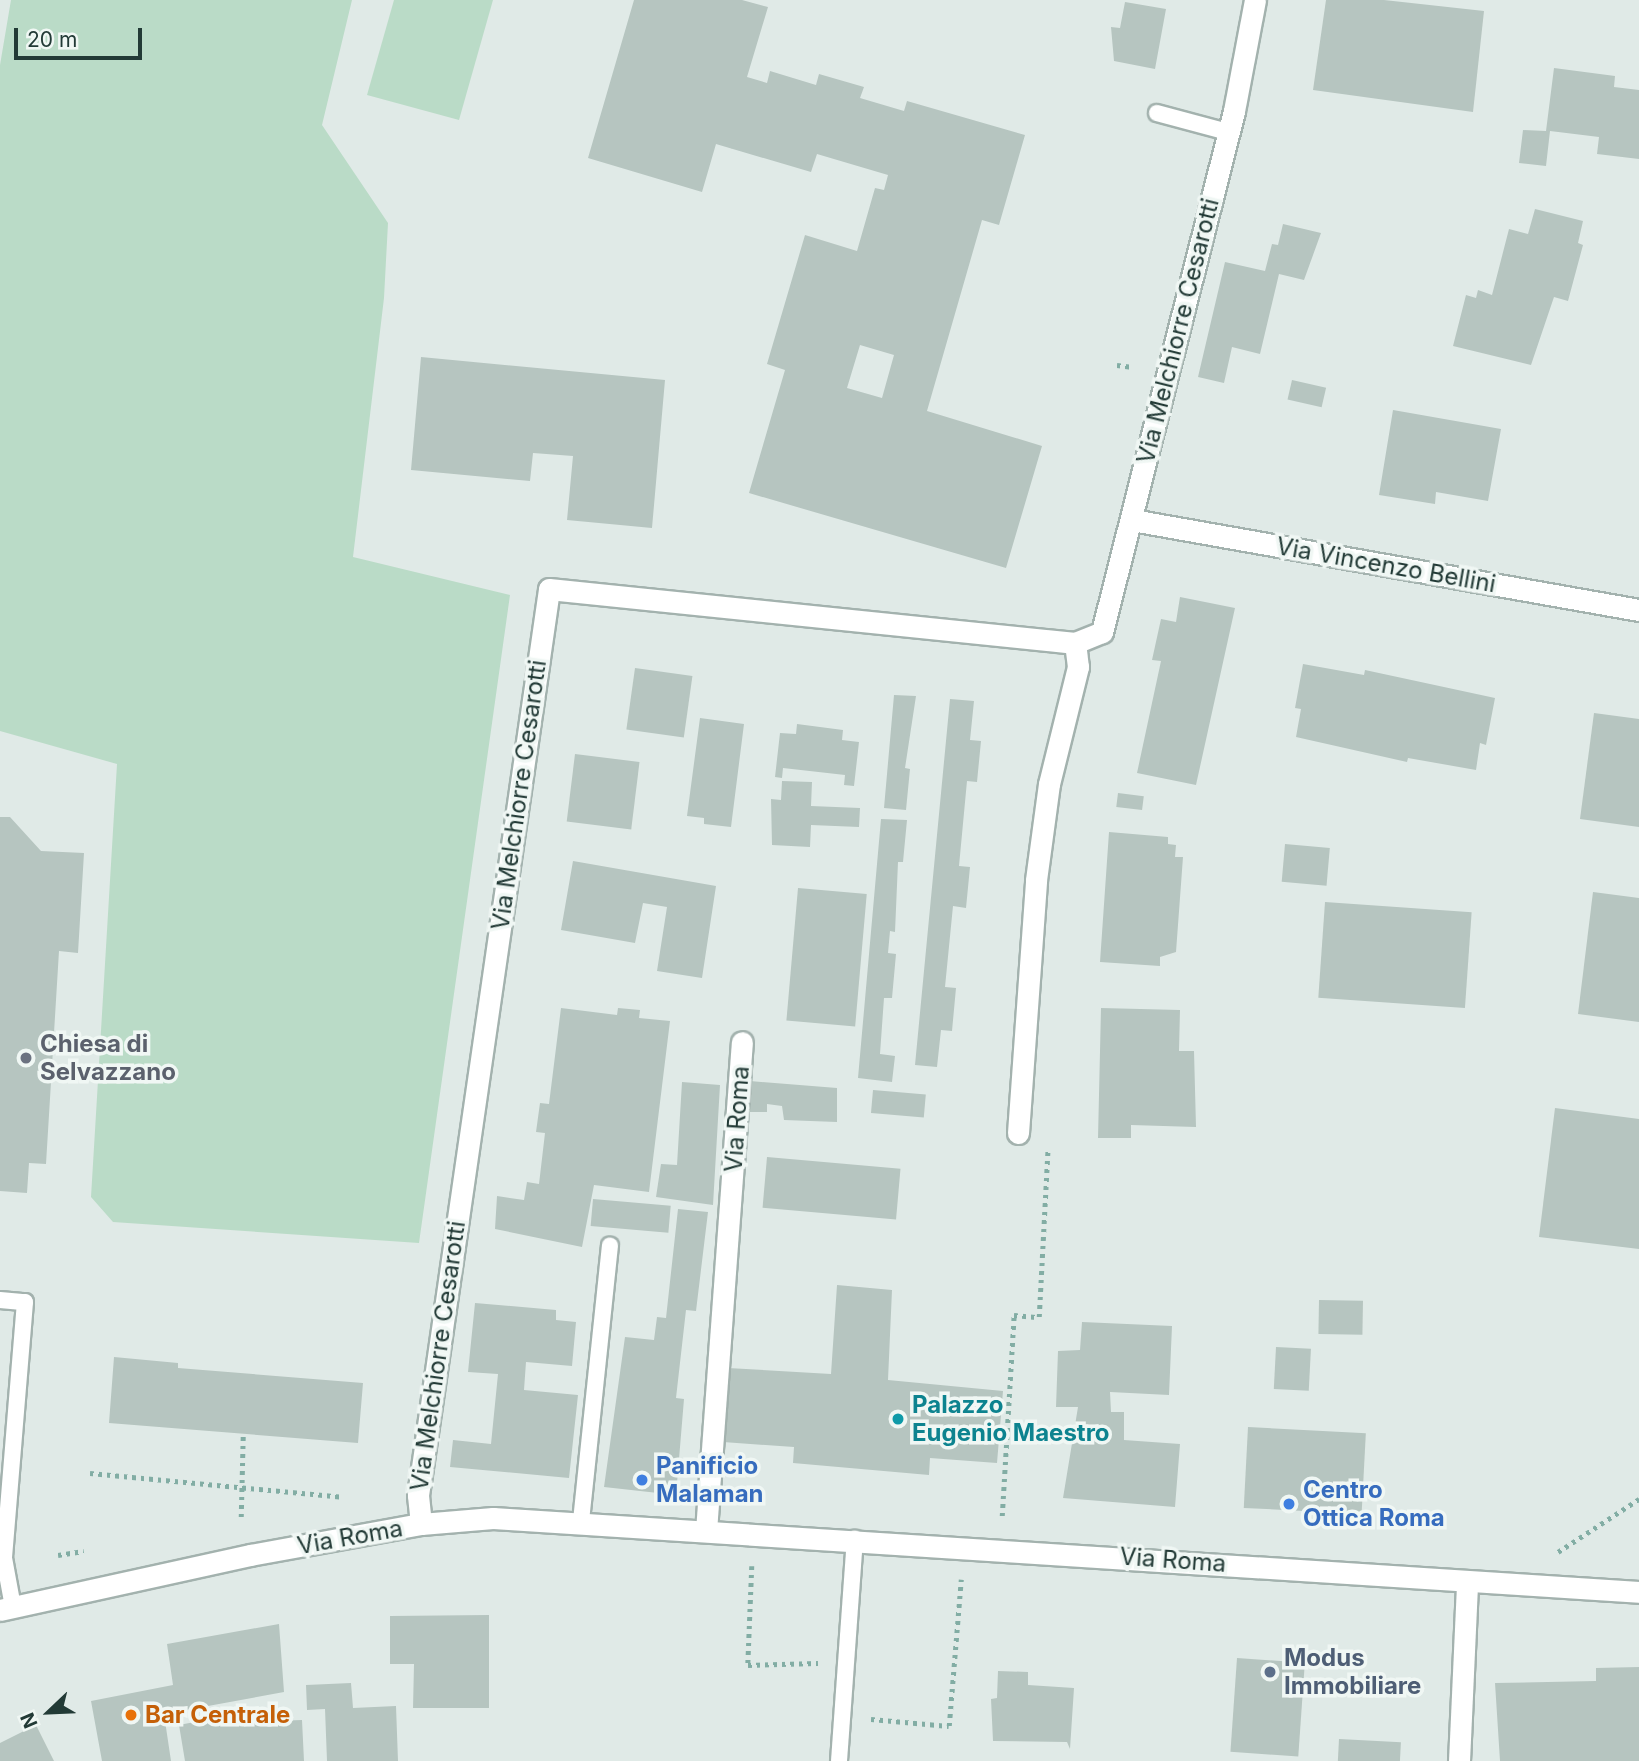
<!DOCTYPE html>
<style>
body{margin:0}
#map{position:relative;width:1639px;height:1761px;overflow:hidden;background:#e0eae7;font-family:Inter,sans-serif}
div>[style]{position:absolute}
.green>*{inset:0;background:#badbc7}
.building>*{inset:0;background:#b6c5c0;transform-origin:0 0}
.path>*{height:4.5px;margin-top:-2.25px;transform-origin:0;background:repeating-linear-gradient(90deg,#82ada4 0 3.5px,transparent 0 8.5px)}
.roads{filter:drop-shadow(2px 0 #a3b2ae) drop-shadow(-2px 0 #a3b2ae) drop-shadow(0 2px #a3b2ae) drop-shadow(0 -2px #a3b2ae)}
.lane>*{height:16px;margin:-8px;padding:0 8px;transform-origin:8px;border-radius:8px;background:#fff}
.street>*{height:21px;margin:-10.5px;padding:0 10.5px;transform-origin:10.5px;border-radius:10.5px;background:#fff}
.secondary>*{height:21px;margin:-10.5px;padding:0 10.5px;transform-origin:10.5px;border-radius:10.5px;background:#fff}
.dots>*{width:19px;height:19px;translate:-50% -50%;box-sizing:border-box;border:4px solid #f0f7f4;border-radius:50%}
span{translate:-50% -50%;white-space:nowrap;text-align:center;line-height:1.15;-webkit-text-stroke:7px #f0f7f4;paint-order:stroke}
.street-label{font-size:24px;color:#223a36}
.worship-label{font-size:24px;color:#5b616d;font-weight:700}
.left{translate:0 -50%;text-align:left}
.culture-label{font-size:24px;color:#0d838f;font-weight:700}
.shop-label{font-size:24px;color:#366cbe;font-weight:700}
.service-label{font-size:24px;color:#4e5e75;font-weight:700}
.food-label{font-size:24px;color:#c56008;font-weight:700}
.north{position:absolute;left:14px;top:1677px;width:70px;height:70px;-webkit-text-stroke:5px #f0f7f4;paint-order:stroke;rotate:247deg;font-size:19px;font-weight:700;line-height:28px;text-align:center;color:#223a36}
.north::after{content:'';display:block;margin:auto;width:24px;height:32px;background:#223a36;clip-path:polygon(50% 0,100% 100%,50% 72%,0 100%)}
.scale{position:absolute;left:14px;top:28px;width:128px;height:32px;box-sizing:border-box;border:4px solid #223a36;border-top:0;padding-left:9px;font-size:21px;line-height:24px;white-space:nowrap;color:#223a36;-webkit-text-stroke:5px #f0f7f4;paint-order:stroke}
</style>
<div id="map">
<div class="green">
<i style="clip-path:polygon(11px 0,352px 0,322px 125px,388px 223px,384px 298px,353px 557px,510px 595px,419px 1243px,113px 1222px,91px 1197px,117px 764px,0 731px,0 65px)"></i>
<i style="clip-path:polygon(394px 0,493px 0,459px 120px,367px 95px)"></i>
</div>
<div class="building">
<i style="clip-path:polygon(evenodd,634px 0,742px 0,768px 7px,747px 77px,767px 83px,770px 71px,816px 85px,819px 74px,864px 87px,860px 98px,904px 111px,907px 101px,1025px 135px,999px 225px,982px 220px,927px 411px,1042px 446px,1006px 568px,749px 493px,785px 370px,767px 364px,805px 235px,857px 251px,875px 188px,884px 190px,888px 175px,817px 154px,811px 172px,716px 144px,702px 192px,588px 158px,634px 0,860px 345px,894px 355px,882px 398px,847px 388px,860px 345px)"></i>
<i style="clip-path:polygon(1326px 0,1384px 0,1484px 11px,1473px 112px,1313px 90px)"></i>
<i style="clip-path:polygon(1125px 2px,1166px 9px,1155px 69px,1114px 61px,1111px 27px,1120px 28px)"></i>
<i style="clip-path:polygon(1554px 68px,1615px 76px,1614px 87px,1639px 90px,1639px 159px,1597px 154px,1599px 137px,1550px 131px,1546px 166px,1519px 163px,1523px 130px,1546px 131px)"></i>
<i style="clip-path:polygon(1535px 209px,1583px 221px,1578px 243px,1583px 245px,1568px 301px,1554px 297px,1531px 365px,1453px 346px,1466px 295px,1476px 298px,1478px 290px,1492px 295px,1509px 229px,1528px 234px)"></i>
<i style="clip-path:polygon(1283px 224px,1321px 233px,1304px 280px,1279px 274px,1260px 354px,1232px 347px,1224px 383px,1198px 377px,1225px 262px,1265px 271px,1272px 244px,1278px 245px)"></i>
<i style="clip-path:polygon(421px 357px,665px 380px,652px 528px,567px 520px,573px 456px,533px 453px,530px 481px,411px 470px)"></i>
<i style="left:1292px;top:380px;width:35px;height:20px;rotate:13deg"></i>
<i style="clip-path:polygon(1393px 410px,1501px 429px,1488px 501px,1436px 492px,1435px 504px,1379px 495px)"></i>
<i style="clip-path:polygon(1180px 597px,1235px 608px,1196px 785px,1137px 773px,1161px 661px,1152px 660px,1161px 619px,1176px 622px)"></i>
<i style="clip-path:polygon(1303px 664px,1364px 675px,1365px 670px,1495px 698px,1486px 745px,1480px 743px,1476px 770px,1408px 758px,1407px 762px,1296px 737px,1301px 709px,1295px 708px)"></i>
<i style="left:635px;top:668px;width:58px;height:62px;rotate:8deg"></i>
<i style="clip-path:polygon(894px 695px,916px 696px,905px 768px,910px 769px,906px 810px,884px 808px)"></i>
<i style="clip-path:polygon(950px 699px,974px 701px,970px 740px,981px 741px,977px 782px,967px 781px,959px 866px,970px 867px,966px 908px,953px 906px,945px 987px,956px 988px,952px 1031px,941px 1030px,937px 1067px,915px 1065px)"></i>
<i style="clip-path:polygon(1594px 713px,1639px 719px,1639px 827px,1580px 819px)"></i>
<i style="clip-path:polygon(700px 718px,744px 724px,731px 827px,704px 824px,704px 818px,687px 816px)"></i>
<i style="clip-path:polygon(797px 724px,843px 730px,842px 740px,859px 742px,854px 786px,844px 785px,845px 775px,783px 768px,782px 778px,775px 777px,780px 733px,796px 734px)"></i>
<i style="left:575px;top:754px;width:65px;height:68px;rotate:7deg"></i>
<i style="clip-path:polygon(782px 781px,812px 782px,811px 806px,860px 808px,859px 827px,811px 825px,810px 847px,772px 845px,771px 799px,781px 800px)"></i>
<i style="left:1118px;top:793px;width:26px;height:14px;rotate:7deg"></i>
<i style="clip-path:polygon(0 817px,10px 817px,41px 851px,84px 853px,78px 953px,59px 951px,46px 1164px,29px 1163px,27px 1193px,0 1191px)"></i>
<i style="clip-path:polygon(881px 819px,907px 820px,903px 862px,898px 862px,895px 932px,890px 931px,888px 953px,896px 954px,892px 998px,884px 998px,880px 1054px,895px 1056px,892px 1082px,858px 1078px)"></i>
<i style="clip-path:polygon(1109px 832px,1168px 837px,1168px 844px,1176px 845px,1175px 857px,1183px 857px,1176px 952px,1160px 957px,1160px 966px,1100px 962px)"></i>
<i style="left:1285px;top:844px;width:45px;height:38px;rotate:5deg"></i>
<i style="clip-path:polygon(573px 861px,716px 886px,702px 978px,657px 971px,667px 907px,643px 903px,635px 943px,561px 930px)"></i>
<i style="left:798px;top:888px;width:69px;height:133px;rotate:5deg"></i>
<i style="clip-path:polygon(1593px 892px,1639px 898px,1639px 1022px,1578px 1014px)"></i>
<i style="left:1325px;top:902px;width:147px;height:96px;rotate:4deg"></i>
<i style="clip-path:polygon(561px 1008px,617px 1015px,618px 1008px,640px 1010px,639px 1018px,670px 1021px,649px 1192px,594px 1185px,582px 1247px,495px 1229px,497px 1196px,524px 1200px,527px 1182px,539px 1184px,545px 1133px,536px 1132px,540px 1103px,549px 1104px)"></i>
<i style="clip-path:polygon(1101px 1008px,1180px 1010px,1179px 1051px,1194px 1051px,1196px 1127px,1131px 1125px,1131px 1138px,1098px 1138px)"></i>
<i style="clip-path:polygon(750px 1081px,837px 1088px,837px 1122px,784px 1120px,782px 1106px,767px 1104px,767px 1112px,746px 1112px)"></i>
<i style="clip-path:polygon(682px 1082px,720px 1085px,713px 1205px,656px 1197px,661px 1164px,677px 1165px)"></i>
<i style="left:873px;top:1090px;width:53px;height:23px;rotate:5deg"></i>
<i style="clip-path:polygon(1555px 1108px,1639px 1119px,1639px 1249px,1539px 1237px)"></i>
<i style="left:767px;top:1157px;width:134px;height:51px;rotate:5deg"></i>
<i style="left:593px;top:1199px;width:78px;height:27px;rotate:5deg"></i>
<i style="clip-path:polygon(678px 1209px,708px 1212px,696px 1311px,686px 1310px,676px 1398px,684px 1399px,676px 1495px,604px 1487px,625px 1337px,654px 1340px,657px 1317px,666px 1318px)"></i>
<i style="clip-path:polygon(837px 1285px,892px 1290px,888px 1380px,1003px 1391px,997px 1463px,930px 1458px,929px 1475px,793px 1463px,794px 1447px,723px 1442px,728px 1368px,831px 1374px)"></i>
<i style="left:1319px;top:1300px;width:44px;height:34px;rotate:1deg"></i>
<i style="clip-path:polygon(475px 1303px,556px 1310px,556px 1320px,576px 1322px,572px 1366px,526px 1362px,524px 1390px,578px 1395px,569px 1478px,450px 1467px,453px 1440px,491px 1444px,498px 1374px,468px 1372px)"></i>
<i style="clip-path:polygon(1082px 1322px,1172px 1326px,1169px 1395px,1110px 1392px,1111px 1412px,1124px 1412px,1124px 1440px,1180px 1444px,1175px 1507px,1063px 1498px,1078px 1407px,1056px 1407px,1058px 1351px,1080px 1350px)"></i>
<i style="left:1276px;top:1347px;width:35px;height:42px;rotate:3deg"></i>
<i style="clip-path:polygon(114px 1357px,178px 1363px,178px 1368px,363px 1383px,358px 1443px,109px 1423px)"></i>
<i style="left:1248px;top:1427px;width:118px;height:81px;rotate:3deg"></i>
<i style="clip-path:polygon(489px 1615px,489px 1708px,413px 1708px,414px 1664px,390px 1664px,390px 1616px)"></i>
<i style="clip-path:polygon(279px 1624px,284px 1692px,164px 1714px,171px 1761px,102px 1761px,91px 1701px,173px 1685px,167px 1644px)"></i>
<i style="left:1237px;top:1658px;width:68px;height:94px;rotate:4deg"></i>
<i style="clip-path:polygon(1639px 1667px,1639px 1761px,1500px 1761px,1495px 1683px,1596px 1681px,1596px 1668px)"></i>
<i style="clip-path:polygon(998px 1671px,1028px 1672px,1028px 1685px,1074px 1688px,1070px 1749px,1067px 1742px,993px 1741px,991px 1699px,997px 1698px)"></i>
<i style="clip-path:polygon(351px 1683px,353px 1708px,396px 1706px,398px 1761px,327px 1761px,325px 1709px,307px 1710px,306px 1685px)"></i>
<i style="clip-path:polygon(247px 1712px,247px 1722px,302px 1720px,304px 1761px,185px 1761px,179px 1725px)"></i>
<i style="clip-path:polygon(36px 1725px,54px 1761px,0 1761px,0 1743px)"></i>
<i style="left:1339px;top:1739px;width:62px;height:22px;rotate:3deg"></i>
</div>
<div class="path">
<i style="left:1117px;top:365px;width:16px;rotate:7deg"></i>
<i style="left:90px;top:1473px;width:253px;rotate:5.4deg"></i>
<i style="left:1002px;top:1516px;width:201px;rotate:-86.6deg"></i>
<i style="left:1014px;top:1315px;width:25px;rotate:5deg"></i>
<i style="left:1039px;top:1317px;width:169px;rotate:-87deg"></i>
<i style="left:241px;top:1517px;width:84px;rotate:-88.6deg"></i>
<i style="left:1558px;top:1552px;width:97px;rotate:-33.2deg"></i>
<i style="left:58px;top:1555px;width:26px;rotate:-9deg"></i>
<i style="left:752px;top:1566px;width:99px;rotate:92.3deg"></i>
<i style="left:748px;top:1665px;width:70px;rotate:-1.6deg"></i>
<i style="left:871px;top:1719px;width:78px;rotate:5.1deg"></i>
<i style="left:949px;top:1726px;width:147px;rotate:-85.3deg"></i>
</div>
<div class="roads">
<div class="lane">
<i style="left:1157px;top:113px;width:73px;rotate:15deg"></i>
<i style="left:0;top:1300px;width:25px;rotate:5deg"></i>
<i style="left:25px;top:1302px;width:257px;rotate:94.7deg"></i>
<i style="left:4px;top:1558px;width:50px;rotate:79.6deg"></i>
<i style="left:581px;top:1521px;width:277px;rotate:-84deg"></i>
<i style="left:839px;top:1761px;width:223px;rotate:-85.9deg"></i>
</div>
<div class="street">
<i style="left:1132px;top:520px;width:515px;rotate:10.07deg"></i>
<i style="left:1018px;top:1133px;width:254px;rotate:-85.9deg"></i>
<i style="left:1036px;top:880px;width:97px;rotate:-82.3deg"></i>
<i style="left:1049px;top:784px;width:121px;rotate:-76.1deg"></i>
<i style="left:1078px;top:667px;width:24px;rotate:-97deg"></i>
<i style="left:421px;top:1524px;width:29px;rotate:-96deg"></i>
<i style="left:418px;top:1495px;width:915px;rotate:-81.77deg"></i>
<i style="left:549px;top:589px;width:529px;rotate:5.86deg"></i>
<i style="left:1075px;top:643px;width:29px;rotate:-22deg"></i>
<i style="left:1102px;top:632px;width:537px;rotate:-75.78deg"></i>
<i style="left:1234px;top:111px;width:113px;rotate:-79.3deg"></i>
<i style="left:706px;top:1531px;width:490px;rotate:-85.8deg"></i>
<i style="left:1459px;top:1761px;width:179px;rotate:-87.4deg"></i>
</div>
<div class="secondary">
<i style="left:0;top:1610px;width:256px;rotate:-12.4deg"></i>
<i style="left:250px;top:1555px;width:174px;rotate:-10.3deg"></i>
<i style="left:421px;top:1524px;width:72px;rotate:-4.8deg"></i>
<i style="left:493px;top:1518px;width:1148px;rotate:3.69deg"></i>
</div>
</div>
<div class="dots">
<i style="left:26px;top:1058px;background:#6b7280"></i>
<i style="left:898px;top:1419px;background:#0f9aa8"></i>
<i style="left:642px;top:1480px;background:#3f7fe0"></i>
<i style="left:1289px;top:1504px;background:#3f7fe0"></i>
<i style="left:1270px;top:1672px;background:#5c6f8a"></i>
<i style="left:131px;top:1715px;background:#e8710a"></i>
</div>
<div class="street-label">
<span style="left:1178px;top:331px;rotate:-76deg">Via Melchiorre Cesarotti</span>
<span style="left:1386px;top:565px;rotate:10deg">Via Vincenzo Bellini</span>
<span style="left:519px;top:795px;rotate:-82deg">Via Melchiorre Cesarotti</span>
<span style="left:737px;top:1119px;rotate:-86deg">Via Roma</span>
<span style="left:438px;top:1356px;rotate:-82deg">Via Melchiorre Cesarotti</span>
<span style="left:350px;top:1537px;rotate:-10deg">Via Roma</span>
<span style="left:1173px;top:1560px;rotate:4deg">Via Roma</span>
</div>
<div class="worship-label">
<span class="left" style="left:40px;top:1058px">Chiesa di<br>Selvazzano</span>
</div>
<div class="culture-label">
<span class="left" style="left:912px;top:1419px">Palazzo<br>Eugenio Maestro</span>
</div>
<div class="shop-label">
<span class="left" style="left:656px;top:1480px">Panificio<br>Malaman</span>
<span class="left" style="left:1303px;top:1504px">Centro<br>Ottica Roma</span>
</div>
<div class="service-label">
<span class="left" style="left:1284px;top:1672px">Modus<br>Immobiliare</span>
</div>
<div class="food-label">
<span class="left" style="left:145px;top:1715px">Bar Centrale</span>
</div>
<div class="north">N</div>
<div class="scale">20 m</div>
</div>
